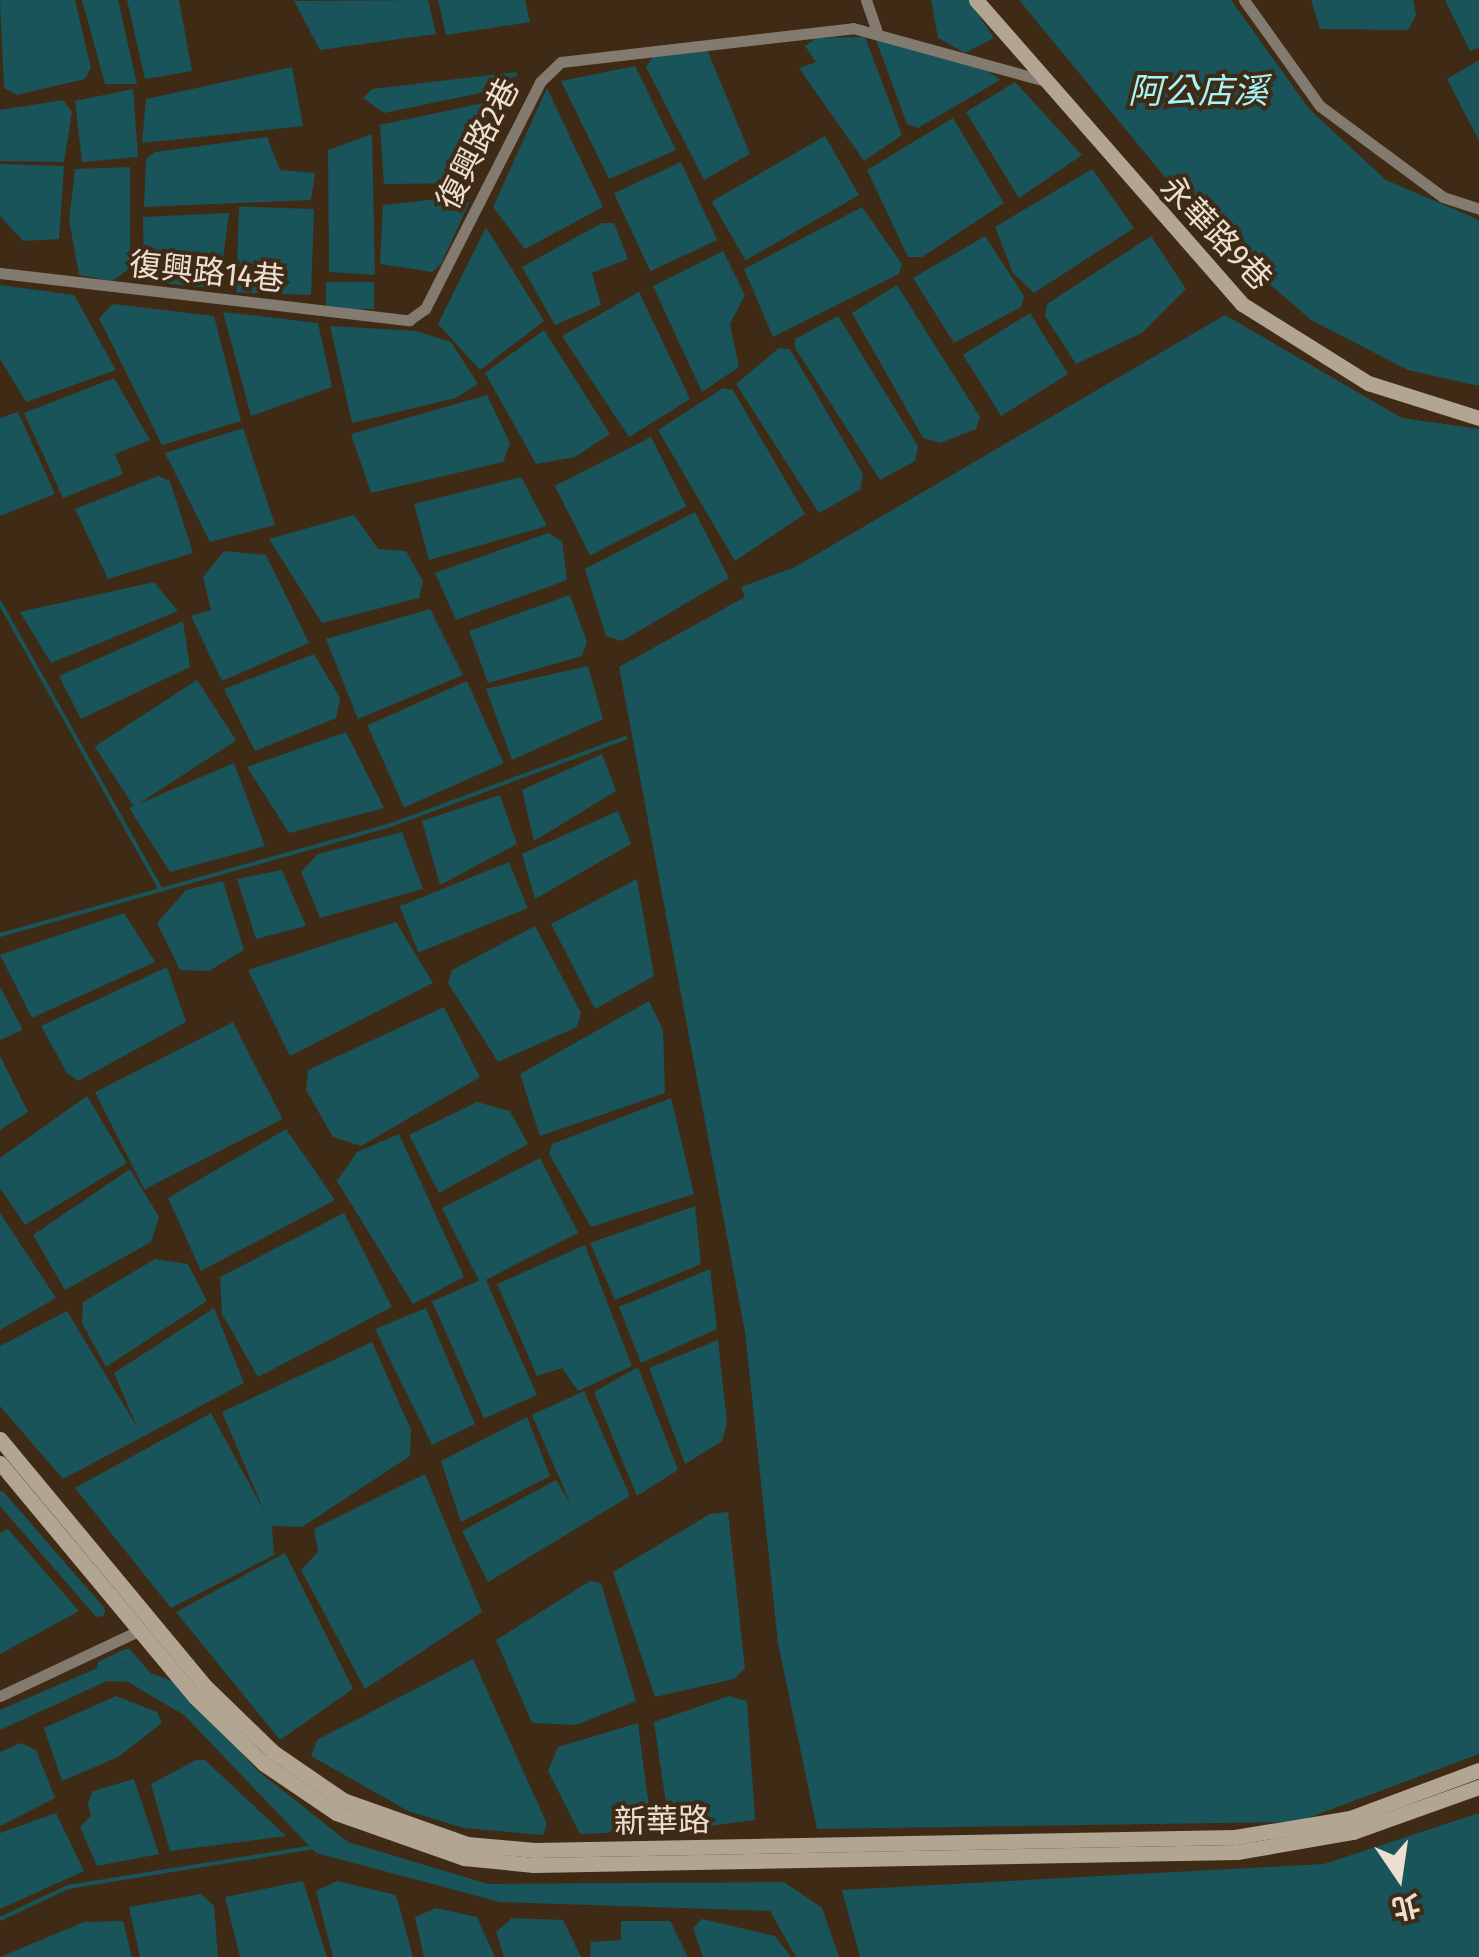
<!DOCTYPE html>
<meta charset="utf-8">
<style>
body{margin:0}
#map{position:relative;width:1479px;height:1957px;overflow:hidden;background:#3f2b15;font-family:"Fira Sans Condensed","Noto Sans TC",sans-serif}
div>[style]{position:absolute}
.water>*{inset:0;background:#185459;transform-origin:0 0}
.stream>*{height:4px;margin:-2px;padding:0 2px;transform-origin:2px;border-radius:2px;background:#185459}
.canal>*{height:12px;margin:-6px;padding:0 6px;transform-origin:6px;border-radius:6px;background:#185459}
.street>*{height:11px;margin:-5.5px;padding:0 5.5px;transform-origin:5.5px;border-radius:5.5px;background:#837b6f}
.secondary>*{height:15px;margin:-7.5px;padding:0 7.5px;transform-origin:7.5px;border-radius:7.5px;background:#b2a693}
span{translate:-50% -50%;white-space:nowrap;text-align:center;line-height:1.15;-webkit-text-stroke:8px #3f2b15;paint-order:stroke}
.street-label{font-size:32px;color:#ecdfd2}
.water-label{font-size:35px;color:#a5f4fa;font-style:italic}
.north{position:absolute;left:1349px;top:1827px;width:100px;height:100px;-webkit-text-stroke:8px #3f2b15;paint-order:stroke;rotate:167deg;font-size:28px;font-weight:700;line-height:40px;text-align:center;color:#ecdfd2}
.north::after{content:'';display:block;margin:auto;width:35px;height:45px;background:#ecdfd2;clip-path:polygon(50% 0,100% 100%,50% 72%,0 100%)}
</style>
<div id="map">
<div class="water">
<i style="clip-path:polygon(0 0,75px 0,91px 68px,85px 79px,17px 95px,4px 88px)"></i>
<i style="clip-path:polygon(82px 0,118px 0,137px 84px,105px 84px)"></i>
<i style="clip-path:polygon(127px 0,179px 0,192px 71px,145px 79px)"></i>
<i style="clip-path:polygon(428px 0,436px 34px,320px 50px,294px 1px)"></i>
<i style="clip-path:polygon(438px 0,525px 0,530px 22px,446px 35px)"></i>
<i style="clip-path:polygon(931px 0,969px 0,994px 38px,965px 53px,938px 38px)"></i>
<i style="clip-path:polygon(1019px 0,1231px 0,1310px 110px,1386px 180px,1479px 220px,1479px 386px,1408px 370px,1311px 320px,1211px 233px)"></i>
<i style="clip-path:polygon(1311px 0,1413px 0,1416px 15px,1408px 30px,1320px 29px)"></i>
<i style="clip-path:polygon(1445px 0,1479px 0,1479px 48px,1470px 51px)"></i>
<i style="clip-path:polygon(865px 37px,902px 135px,864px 161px,799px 68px,816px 62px,805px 46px,817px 38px)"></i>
<i style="clip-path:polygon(890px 39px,988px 71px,1000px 80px,918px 128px,907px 124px,876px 40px)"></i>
<i style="clip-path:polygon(707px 49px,750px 154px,704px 180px,646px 67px,655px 54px)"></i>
<i style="clip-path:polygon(1479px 60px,1479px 141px,1447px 79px)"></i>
<i style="clip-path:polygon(635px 66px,676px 150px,609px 179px,561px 81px)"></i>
<i style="clip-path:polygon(292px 67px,303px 126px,142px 143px,146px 99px)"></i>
<i style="clip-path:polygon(517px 72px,514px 86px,384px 113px,363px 98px,372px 89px)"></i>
<i style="clip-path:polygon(1015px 82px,1082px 155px,1019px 198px,966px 112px)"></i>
<i style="clip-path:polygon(547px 88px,603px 207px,525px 249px,493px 207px)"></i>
<i style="clip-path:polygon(133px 89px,138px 157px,82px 162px,75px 101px)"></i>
<i style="clip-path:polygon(507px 98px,468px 183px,384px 184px,380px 125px)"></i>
<i style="clip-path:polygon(63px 100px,72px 112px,64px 162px,0 161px,0 110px)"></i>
<i style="clip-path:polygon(953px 118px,1004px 203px,922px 257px,908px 257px,867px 170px)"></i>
<i style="clip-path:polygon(372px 134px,375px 275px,329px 272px,328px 150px)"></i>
<i style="left:825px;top:136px;width:68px;height:131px;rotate:60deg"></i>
<i style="clip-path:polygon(267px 137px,280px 170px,315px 173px,311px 200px,144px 207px,146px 159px,155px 152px)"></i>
<i style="left:681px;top:162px;width:86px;height:74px;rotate:65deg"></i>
<i style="clip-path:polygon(0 164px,64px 166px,59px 239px,23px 241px,0 216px)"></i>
<i style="clip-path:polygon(130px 167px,130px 268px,112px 281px,79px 275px,69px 220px,75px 169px)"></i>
<i style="clip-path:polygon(1092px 169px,1134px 228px,1034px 293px,1013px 273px,995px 227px)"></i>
<i style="clip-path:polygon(456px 197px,469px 203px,441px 264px,432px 272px,380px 264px,383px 205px)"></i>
<i style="clip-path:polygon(862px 207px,902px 264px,899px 274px,773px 337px,744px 269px)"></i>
<i style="left:314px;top:209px;width:86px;height:75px;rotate:92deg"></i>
<i style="clip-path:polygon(229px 213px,219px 289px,144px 281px,143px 217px)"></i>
<i style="clip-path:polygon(602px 223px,614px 223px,628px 259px,592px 273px,601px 305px,555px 325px,522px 267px)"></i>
<i style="clip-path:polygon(486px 227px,544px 321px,480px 370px,438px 324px)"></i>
<i style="clip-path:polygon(985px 236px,1024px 296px,1021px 307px,954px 343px,913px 278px)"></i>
<i style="clip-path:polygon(1151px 236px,1186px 289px,1142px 333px,1076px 364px,1045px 316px,1047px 304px)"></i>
<i style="clip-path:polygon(723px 251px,745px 295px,730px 324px,739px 367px,702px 392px,653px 286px)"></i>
<i style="left:326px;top:282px;width:48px;height:27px"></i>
<i style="clip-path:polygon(0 285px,74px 295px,116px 370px,26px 402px,0 359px)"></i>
<i style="clip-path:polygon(897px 285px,980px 417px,976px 429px,940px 443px,923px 438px,852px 313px)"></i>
<i style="clip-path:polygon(639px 292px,690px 399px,629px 437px,562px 336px)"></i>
<i style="clip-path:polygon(113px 304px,214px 316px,241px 421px,162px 445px,99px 318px)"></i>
<i style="clip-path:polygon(223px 312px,318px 323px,332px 387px,251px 416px)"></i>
<i style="left:1030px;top:313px;width:72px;height:79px;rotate:58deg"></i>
<i style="clip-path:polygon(1225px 315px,1402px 418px,1479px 429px,1479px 1754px,1297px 1822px,817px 1829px,778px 1643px,745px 1332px,619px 667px,745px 597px,741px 587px,795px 567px)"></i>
<i style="clip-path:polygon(838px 316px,918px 446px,915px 461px,880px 480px,795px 348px,795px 339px)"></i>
<i style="clip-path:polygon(330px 326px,416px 331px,451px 342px,478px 384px,456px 398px,352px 423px)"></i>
<i style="clip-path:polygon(544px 330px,610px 434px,575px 457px,536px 464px,485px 373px)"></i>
<i style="clip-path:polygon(779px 348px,790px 349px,863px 474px,860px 490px,819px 513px,736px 384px)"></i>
<i style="clip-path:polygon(114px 378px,150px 440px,115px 454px,123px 474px,63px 498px,24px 413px)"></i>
<i style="clip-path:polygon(723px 388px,733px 390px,805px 514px,735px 561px,658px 430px)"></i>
<i style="clip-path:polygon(487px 395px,510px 443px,503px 462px,371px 493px,351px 434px)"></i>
<i style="clip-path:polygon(18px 412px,55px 494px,0 516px,0 418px)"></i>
<i style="clip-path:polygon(243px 428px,275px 525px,210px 542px,165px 453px)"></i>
<i style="left:651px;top:437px;width:78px;height:108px;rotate:63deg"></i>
<i style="clip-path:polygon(158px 476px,170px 481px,193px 553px,108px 579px,75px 509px)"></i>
<i style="clip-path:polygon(521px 477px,547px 526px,429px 560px,414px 504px)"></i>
<i style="clip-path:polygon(695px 512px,729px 578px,622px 641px,606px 636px,585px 569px)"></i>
<i style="clip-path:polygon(354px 515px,378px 549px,406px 551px,423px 581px,419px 598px,322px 623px,269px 539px)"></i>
<i style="clip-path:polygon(548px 533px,562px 541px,567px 580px,456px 620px,435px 573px)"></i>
<i style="clip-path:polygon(224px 551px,266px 555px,309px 643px,222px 681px,191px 616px,211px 610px,203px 577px)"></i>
<i style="clip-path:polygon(154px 582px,178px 611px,51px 663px,20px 612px)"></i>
<i style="clip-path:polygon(570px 595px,587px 642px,582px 656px,488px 683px,469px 631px)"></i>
<i style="clip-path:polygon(430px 609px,463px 675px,358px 719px,326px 639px)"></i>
<i style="clip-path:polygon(183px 621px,190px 667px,81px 719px,59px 676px)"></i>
<i style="clip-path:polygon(314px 654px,340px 698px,336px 718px,255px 751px,224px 689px)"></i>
<i style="clip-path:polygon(588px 666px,603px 719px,512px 760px,486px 689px)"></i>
<i style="left:197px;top:680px;width:72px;height:122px;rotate:57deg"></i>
<i style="left:467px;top:681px;width:90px;height:109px;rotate:66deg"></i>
<i style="clip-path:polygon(346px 732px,384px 808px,289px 833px,247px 767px)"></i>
<i style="clip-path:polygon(602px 754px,616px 791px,534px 841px,522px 790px)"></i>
<i style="clip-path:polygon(234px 763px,265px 846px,170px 872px,129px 808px)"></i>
<i style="clip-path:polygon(500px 795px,517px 844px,440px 885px,422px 821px)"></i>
<i style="clip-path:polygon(618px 811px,631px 844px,535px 899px,522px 854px)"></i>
<i style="clip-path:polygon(402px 832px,423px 889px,320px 918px,301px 872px,318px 854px)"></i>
<i style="left:509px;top:862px;width:50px;height:118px;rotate:68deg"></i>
<i style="clip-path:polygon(282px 870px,306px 926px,256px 939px,237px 879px)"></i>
<i style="clip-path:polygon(637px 879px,654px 976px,595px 1009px,551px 924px)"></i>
<i style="clip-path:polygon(223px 881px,244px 950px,209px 971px,180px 970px,157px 923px,186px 890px)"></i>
<i style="clip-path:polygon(124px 913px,155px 962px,32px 1018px,0 955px)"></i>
<i style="clip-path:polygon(396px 922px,433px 983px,290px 1056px,248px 970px)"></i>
<i style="clip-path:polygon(535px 926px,581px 1013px,577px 1027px,498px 1062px,448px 983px,452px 970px)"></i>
<i style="clip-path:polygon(167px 967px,186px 1022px,78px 1081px,67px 1073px,41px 1026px)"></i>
<i style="clip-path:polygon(0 987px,23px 1030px,0 1040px)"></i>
<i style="clip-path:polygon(649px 1001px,663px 1030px,665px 1093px,540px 1136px,520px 1074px)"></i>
<i style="clip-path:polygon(444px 1007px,480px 1077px,361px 1146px,333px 1137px,306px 1090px,308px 1070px)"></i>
<i style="left:233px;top:1022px;width:109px;height:155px;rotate:63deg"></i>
<i style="clip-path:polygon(0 1056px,28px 1112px,0 1130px)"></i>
<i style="clip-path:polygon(87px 1096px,127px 1163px,25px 1225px,0 1188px,0 1158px)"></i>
<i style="clip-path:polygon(671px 1098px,694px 1194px,591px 1227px,549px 1154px,552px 1144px)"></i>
<i style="clip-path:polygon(477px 1102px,510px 1111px,528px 1144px,439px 1193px,409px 1135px)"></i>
<i style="clip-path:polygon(286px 1129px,335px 1200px,201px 1271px,168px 1198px)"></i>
<i style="clip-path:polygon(399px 1134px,464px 1277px,413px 1304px,337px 1181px,357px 1152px)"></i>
<i style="left:540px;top:1158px;width:84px;height:110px;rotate:63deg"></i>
<i style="clip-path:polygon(130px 1169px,159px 1217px,151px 1242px,65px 1290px,33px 1235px)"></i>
<i style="clip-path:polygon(695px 1206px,701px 1264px,615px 1300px,590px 1243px)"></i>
<i style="clip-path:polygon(0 1213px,56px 1298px,0 1330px)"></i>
<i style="clip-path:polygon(344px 1213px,392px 1307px,258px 1377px,222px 1314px,220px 1277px)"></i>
<i style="clip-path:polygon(585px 1245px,632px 1366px,578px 1391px,562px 1368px,537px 1376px,497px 1284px)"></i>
<i style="clip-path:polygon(155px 1259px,188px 1264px,207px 1301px,106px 1367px,82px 1323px,83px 1302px)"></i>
<i style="clip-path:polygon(710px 1269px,717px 1329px,641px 1363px,619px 1307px)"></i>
<i style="left:485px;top:1278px;width:128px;height:58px;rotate:66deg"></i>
<i style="clip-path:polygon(214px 1308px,244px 1383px,63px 1479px,0 1406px,0 1346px,67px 1311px,137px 1427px,114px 1373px)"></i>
<i style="clip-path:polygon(426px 1308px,475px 1424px,432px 1445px,375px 1329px)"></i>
<i style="clip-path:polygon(718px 1340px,727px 1423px,722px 1441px,685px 1464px,649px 1368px)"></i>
<i style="clip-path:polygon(372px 1342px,411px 1430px,410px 1456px,302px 1527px,272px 1526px,274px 1555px,171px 1608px,75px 1488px,211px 1413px,264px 1511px,222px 1412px)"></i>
<i style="clip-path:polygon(638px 1367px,678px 1470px,637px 1496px,594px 1392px)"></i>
<i style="clip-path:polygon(584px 1391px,630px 1496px,488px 1582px,462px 1531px,556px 1480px,571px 1505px,532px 1415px)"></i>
<i style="clip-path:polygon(527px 1417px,550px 1476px,461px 1522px,441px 1461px)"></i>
<i style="clip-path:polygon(425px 1474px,482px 1612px,365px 1689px,301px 1570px,318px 1552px,314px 1529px)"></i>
<i style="clip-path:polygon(728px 1512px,745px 1668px,734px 1679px,655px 1697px,613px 1572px,710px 1514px)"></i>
<i style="clip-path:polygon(8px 1529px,79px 1611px,0 1654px,0 1533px)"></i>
<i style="clip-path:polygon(285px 1553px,353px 1689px,280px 1740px,176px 1612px)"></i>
<i style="clip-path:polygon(590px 1581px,601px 1583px,636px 1701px,576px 1725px,532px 1723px,496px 1640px)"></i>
<i style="clip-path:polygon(473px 1659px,547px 1824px,543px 1835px,464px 1828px,408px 1811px,311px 1756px,317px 1740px)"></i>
<i style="clip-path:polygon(116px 1660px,177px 1683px,258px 1771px,348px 1842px,488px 1884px,784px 1882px,822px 1908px,839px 1957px,796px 1957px,770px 1911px,500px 1902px,316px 1853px,184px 1715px,128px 1682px,107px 1681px,0 1730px,0 1710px)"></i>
<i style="clip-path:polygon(116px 1696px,157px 1712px,162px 1723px,118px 1757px,62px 1781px,44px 1728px)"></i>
<i style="clip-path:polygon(729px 1696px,747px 1701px,755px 1820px,670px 1831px,654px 1722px)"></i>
<i style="clip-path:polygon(638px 1723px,652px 1831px,580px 1834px,548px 1771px,558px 1747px)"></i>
<i style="clip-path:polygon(21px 1743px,36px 1750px,55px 1798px,0 1826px,0 1752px)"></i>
<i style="clip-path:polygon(196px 1760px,205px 1760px,286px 1836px,170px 1851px,151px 1784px)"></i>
<i style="clip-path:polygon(134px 1779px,159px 1854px,97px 1866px,80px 1827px,91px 1816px,88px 1803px,93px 1791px)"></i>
<i style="clip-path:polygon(56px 1813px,84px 1871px,0 1909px,0 1833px)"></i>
<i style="clip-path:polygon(1479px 1813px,1479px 1957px,860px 1957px,842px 1890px,1324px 1864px)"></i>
<i style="clip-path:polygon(303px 1881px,327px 1957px,240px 1957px,225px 1897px)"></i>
<i style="clip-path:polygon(337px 1881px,396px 1895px,413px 1957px,333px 1957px,316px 1891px)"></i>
<i style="clip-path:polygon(201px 1894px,214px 1906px,218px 1957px,140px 1957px,129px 1907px)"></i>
<i style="clip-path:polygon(436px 1908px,477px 1917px,495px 1957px,424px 1957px,415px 1917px)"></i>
<i style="clip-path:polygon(512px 1918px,563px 1920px,581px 1957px,504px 1957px,496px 1932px)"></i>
<i style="clip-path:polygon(702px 1919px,775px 1936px,791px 1957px,703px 1957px,693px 1928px)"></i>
<i style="clip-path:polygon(123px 1921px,132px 1957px,0 1957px,84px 1922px)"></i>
<i style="clip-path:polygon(621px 1921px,670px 1921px,688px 1957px,590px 1957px,591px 1942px,621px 1940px)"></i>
</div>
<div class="stream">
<i style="left:0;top:603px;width:329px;rotate:60.7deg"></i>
<i style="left:0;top:935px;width:406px;rotate:-15.7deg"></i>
<i style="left:391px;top:825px;width:250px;rotate:-20.4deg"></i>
<i style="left:0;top:1919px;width:75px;rotate:-25.2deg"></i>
<i style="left:68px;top:1887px;width:250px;rotate:-9.2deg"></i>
</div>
<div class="canal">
<i style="left:0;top:1497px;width:151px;rotate:49deg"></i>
<i style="left:103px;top:1666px;width:26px;rotate:-25deg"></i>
<i style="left:127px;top:1655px;width:28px;rotate:49deg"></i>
</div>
<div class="street">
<i style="left:866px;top:0;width:31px;rotate:71deg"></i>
<i style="left:1244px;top:0;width:130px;rotate:54.4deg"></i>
<i style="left:1320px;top:106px;width:153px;rotate:36.5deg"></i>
<i style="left:1443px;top:197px;width:38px;rotate:18deg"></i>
<i style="left:0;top:273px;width:412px;rotate:6.6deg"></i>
<i style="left:409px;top:320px;width:19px;rotate:-35deg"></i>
<i style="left:425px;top:309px;width:254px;rotate:-63.1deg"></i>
<i style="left:540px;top:82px;width:29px;rotate:-44deg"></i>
<i style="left:561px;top:62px;width:294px;rotate:-6.6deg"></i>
<i style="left:853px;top:28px;width:196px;rotate:15.4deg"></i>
<i style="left:0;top:1696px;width:155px;rotate:-25.2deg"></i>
</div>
<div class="secondary">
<i style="left:976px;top:0;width:404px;rotate:48.8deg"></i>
<i style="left:1242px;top:304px;width:149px;rotate:32.1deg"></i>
<i style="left:1368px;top:383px;width:116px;rotate:17.5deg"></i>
<i style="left:0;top:1439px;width:322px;rotate:50.3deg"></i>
<i style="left:206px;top:1687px;width:93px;rotate:44.1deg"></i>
<i style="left:273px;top:1752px;width:85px;rotate:34.4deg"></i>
<i style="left:343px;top:1800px;width:132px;rotate:19.5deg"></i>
<i style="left:467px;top:1844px;width:68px;rotate:5deg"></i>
<i style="left:535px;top:1850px;width:700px;rotate:-1.06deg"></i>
<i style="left:1235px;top:1837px;width:117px;rotate:-9.4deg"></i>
<i style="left:1350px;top:1818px;width:138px;rotate:-20.4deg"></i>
<i style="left:0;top:1463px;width:305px;rotate:50.2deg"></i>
<i style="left:195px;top:1697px;width:96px;rotate:44.2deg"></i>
<i style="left:264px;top:1764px;width:87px;rotate:34.2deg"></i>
<i style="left:336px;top:1813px;width:136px;rotate:19.4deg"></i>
<i style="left:464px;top:1858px;width:70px;rotate:5.7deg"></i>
<i style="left:534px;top:1865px;width:703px;rotate:-1.06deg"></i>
<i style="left:1237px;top:1852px;width:118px;rotate:-9.8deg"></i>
<i style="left:1353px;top:1832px;width:134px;rotate:-19.7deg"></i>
</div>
<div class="street-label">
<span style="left:478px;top:144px;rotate:-63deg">復興路2巷</span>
<span style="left:1216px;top:233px;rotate:46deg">永華路9巷</span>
<span style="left:207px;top:272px;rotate:6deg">復興路14巷</span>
<span style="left:662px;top:1821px;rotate:-1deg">新華路</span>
</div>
<div class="water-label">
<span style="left:1198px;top:91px">阿公店溪</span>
</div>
<div class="north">北</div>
</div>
